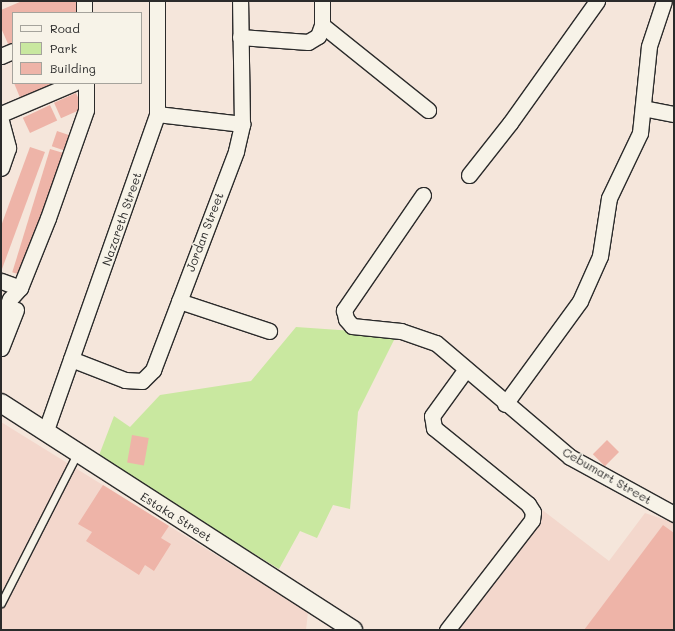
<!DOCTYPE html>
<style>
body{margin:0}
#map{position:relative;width:675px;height:631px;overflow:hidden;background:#f5e6db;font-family:Mali,sans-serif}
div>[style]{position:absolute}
.built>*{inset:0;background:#f3d7cc}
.green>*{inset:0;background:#c9e8a0}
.building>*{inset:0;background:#eeb4a8;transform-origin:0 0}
.roads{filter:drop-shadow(1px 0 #2b2b2b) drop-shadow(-1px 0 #2b2b2b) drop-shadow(0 1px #2b2b2b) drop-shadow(0 -1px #2b2b2b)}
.service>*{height:7px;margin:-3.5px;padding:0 3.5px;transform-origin:3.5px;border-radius:3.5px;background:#f7f3e8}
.minor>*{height:15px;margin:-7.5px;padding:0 7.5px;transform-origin:7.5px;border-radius:7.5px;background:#f7f3e8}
.tertiary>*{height:18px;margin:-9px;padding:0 9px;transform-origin:9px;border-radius:9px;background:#f7f3e8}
span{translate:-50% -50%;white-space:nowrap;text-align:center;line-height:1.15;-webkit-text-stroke:3px #f7f3e8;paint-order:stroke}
.street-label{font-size:12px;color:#2b2b2b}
.frame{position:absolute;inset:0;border:2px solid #2b2b2b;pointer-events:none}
.legend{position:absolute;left:12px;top:12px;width:130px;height:72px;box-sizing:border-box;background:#f7f3e8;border:1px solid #a5a39c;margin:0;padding:5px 7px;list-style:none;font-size:12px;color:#2b2b2b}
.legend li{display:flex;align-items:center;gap:8px;height:20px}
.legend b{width:20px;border:1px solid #a5a39c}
</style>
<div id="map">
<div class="built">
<i style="clip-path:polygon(1px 422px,308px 612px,306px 630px,1px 630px)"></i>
<i style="clip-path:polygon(541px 509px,609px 561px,645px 513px,674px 523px,674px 630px,452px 630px)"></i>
</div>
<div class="green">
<i style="clip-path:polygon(296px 327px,397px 334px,358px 412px,350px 509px,333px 505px,317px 538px,300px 531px,279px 569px,98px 458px,114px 416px,130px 427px,160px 395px,251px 381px)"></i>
</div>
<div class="building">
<i style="clip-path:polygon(22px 1px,78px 1px,83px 13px,13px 13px,13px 44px,9px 46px,1px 28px,1px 10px)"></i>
<i style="clip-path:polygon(14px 83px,61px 83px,21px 100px)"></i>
<i style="left:76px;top:93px;width:17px;height:24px;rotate:66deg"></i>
<i style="left:50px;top:105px;width:17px;height:30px;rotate:65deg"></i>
<i style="left:57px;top:131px;width:18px;height:16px;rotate:19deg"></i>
<i style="clip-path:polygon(30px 147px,45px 152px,2px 269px,1px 226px)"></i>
<i style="left:50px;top:149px;width:14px;height:129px;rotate:17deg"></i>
<i style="left:132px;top:435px;width:17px;height:28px;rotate:10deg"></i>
<i style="left:607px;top:440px;width:17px;height:20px;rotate:45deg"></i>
<i style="clip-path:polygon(103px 485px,169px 526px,161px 538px,171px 544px,154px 571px,145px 565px,139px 575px,86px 541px,92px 532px,78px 524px)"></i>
<i style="clip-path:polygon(663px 525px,674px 533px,674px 630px,584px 630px)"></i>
</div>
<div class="roads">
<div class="service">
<i style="left:1px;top:603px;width:169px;rotate:-63deg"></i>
</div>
<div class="minor">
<i style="left:84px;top:1px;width:12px;rotate:90deg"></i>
<i style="left:322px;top:25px;width:136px;rotate:38.7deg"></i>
<i style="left:240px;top:37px;width:68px;rotate:4.2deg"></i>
<i style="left:308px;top:42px;width:12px;rotate:-31deg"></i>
<i style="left:318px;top:36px;width:12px;rotate:-70deg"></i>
<i style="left:322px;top:25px;width:24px;rotate:-90deg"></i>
<i style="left:1px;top:56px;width:13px;rotate:-23deg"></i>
<i style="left:643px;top:108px;width:32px;rotate:11deg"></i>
<i style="left:1px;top:114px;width:79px;rotate:-23deg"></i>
<i style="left:157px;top:114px;width:86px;rotate:6.7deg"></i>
<i style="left:1px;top:121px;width:28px;rotate:75deg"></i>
<i style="left:8px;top:148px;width:21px;rotate:109deg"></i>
<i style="left:469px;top:175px;width:66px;rotate:-51.7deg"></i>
<i style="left:510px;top:123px;width:150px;rotate:-54.5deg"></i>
<i style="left:423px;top:195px;width:140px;rotate:124.5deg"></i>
<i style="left:344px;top:310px;width:9px;rotate:77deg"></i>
<i style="left:346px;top:319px;width:9px;rotate:49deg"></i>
<i style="left:352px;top:326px;width:49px;rotate:5.8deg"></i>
<i style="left:401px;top:331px;width:37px;rotate:19deg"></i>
<i style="left:436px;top:343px;width:176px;rotate:40.4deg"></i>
<i style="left:570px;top:457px;width:119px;rotate:28.7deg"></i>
<i style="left:1px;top:281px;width:20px;rotate:20deg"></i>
<i style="left:179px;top:301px;width:95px;rotate:18.4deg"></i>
<i style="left:1px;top:321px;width:24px;rotate:-68deg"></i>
<i style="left:10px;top:299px;width:15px;rotate:-48deg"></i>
<i style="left:20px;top:288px;width:75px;rotate:-68.2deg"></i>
<i style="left:48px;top:218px;width:114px;rotate:-70.6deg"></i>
<i style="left:86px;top:110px;width:27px;rotate:-90deg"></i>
<i style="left:1px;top:348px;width:41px;rotate:-68.5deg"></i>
<i style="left:71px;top:359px;width:58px;rotate:21.3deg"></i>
<i style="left:125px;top:380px;width:17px;rotate:3deg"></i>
<i style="left:142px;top:381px;width:16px;rotate:-45deg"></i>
<i style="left:153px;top:370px;width:234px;rotate:-69.2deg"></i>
<i style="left:236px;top:151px;width:28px;rotate:-77deg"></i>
<i style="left:242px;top:124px;width:123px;rotate:-90.9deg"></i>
<i style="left:505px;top:404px;width:127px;rotate:-53.9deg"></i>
<i style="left:580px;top:301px;width:49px;rotate:-66deg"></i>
<i style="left:600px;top:256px;width:59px;rotate:-81.2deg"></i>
<i style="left:609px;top:198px;width:72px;rotate:-64.5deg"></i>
<i style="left:640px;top:133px;width:87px;rotate:-84.1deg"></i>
<i style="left:649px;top:46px;width:47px;rotate:-71.6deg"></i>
<i style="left:46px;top:430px;width:335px;rotate:-70.6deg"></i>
<i style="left:157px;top:114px;width:113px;rotate:-90deg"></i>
<i style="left:447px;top:630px;width:139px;rotate:-52.3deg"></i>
<i style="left:532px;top:520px;width:8px;rotate:-83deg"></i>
<i style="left:533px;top:512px;width:9px;rotate:-122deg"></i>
<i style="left:528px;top:504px;width:121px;rotate:-141deg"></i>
<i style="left:434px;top:428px;width:12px;rotate:-99deg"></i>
<i style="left:432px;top:416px;width:58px;rotate:-54.1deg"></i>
</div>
<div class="tertiary">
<i style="left:1px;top:403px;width:419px;rotate:32.8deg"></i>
</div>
</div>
<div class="street-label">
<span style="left:122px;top:219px;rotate:-71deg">Nazareth Street</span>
<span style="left:205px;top:232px;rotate:-69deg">Jordan Street</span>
<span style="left:607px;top:476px;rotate:30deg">Cebumart Street</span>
<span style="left:176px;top:517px;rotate:32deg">Estaka Street</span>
</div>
<div class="frame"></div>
<ul class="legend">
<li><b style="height:5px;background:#f7f3e8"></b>Road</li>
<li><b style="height:11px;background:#c9e8a0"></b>Park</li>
<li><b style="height:11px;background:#eeb4a8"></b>Building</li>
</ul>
</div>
